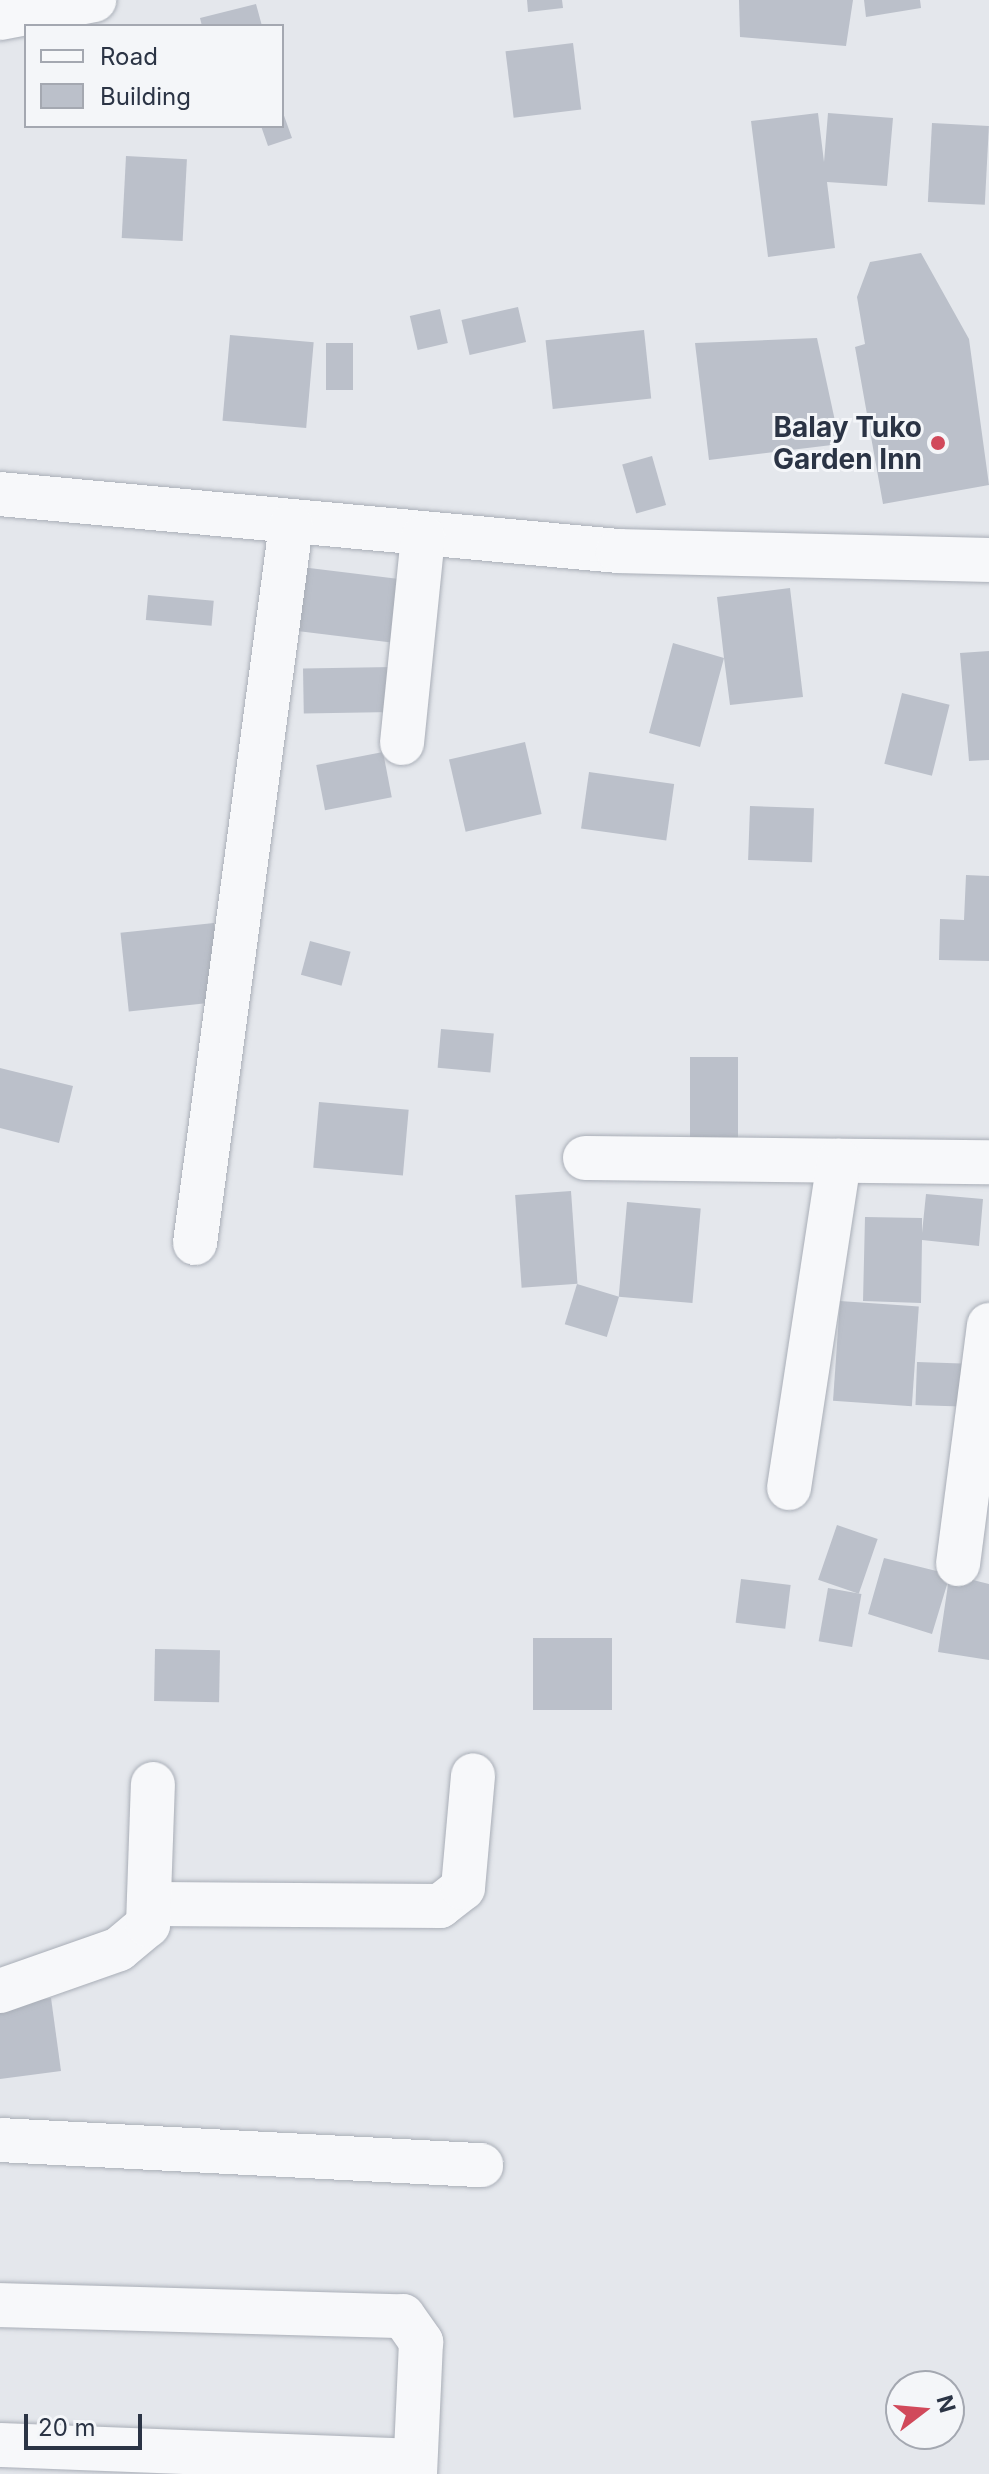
<!DOCTYPE html>
<html>
<head>
<meta charset="utf-8">
<style>
  body { margin:0 }
  #map { position:relative; width:989px; height:2474px; overflow:hidden; background:#e4e7ec; font-family:Inter,sans-serif }
  div>[style] { position:absolute }
  .building>* { inset:0; background:#bbc0ca; transform-origin:0 0 }
  .roads { filter:drop-shadow(0 0 2px #a9aeb7) drop-shadow(0 0 2px #a9aeb7) }
  .minor>* { height:44px; margin:-22px; padding:0 22px; transform-origin:22px; border-radius:22px; background:#f7f8fa }
  .dots>* { width:22px; height:22px; translate:-50% -50%; box-sizing:border-box; border:4px solid #f4f6f9; border-radius:50% }
  span { translate:-50% -50%; white-space:nowrap; text-align:center; line-height:1.15; -webkit-text-stroke:6px #f4f6f9; paint-order:stroke }
  .poi-label { font-size:28px; color:#2b3445; font-weight:700 }
  .right { translate:-100% -50%; text-align:right }
  .legend { position:absolute; left:24px; top:24px; width:260px; height:104px; box-sizing:border-box; background:#f4f6f9; border:2px solid #a4a8b1; margin:0; padding:10px 14px; list-style:none; font-size:24px; color:#2b3445 }
  .legend li { display:flex; align-items:center; gap:16px; height:40px }
  .legend b { width:40px; border:2px solid #a4a8b1 }
  .north { position:absolute; left:885px; top:2370px; width:80px; height:80px; box-sizing:border-box; background:#f4f6f9; border:2px solid #a4a8b1; border-radius:50%; rotate:74deg; font-size:22px; font-weight:700; line-height:32px; text-align:center; color:#2b3445 }
  .north::after { content:''; display:block; margin:auto; width:28px; height:36px; background:#d1495b; clip-path:polygon(50% 0,100% 100%,50% 72%,0 100%) }
  .scale { position:absolute; left:24px; top:2414px; width:118px; height:36px; box-sizing:border-box; border:4px solid #2b3445; border-top:0; padding-left:10px; font-size:24px; line-height:28px; white-space:nowrap; color:#2b3445; -webkit-text-stroke:6px #f4f6f9; paint-order:stroke }
</style>
</head>
<body>
<div id="map">
  <div class="building">
    <div style="clip-path:polygon(527px 0,562px 0,563px 8px,528px 12px)"></div>
    <div style="clip-path:polygon(739px 0,853px 0,846px 46px,740px 37px)"></div>
    <div style="clip-path:polygon(864px 0,920px 0,921px 8px,866px 17px)"></div>
    <div style="clip-path:polygon(256px 4px,262px 26px,202px 26px,200px 18px)"></div>
    <div style="left:573px;top:43px;width:67px;height:68px;rotate:83deg"></div>
    <div style="clip-path:polygon(282px 110px,292px 138px,268px 146px,261px 126px,282px 126px)"></div>
    <div style="clip-path:polygon(818px 113px,824px 162px,828px 113px,893px 118px,887px 186px,827px 182px,835px 248px,768px 257px,751px 121px)"></div>
    <div style="left:932px;top:123px;width:57px;height:79px;rotate:3deg"></div>
    <div style="left:126px;top:156px;width:61px;height:82px;rotate:3deg"></div>
    <div style="clip-path:polygon(921px 253px,969px 339px,989px 485px,883px 504px,855px 347px,865px 344px,857px 297px,870px 262px)"></div>
    <div style="left:518px;top:307px;width:36px;height:58px;rotate:77deg"></div>
    <div style="left:440px;top:309px;width:35px;height:31px;rotate:77deg"></div>
    <div style="left:644px;top:330px;width:69px;height:99px;rotate:84deg"></div>
    <div style="left:230px;top:335px;width:84px;height:86px;rotate:5deg"></div>
    <div style="clip-path:polygon(817px 338px,840px 444px,709px 460px,695px 343px)"></div>
    <div style="left:326px;top:343px;width:27px;height:47px"></div>
    <div style="left:652px;top:456px;width:51px;height:31px;rotate:74deg"></div>
    <div style="left:301px;top:567px;width:105px;height:64px;rotate:7deg"></div>
    <div style="clip-path:polygon(790px 588px,803px 697px,730px 705px,724px 658px,700px 747px,649px 733px,673px 643px,724px 658px,717px 597px)"></div>
    <div style="left:148px;top:595px;width:66px;height:25px;rotate:5deg"></div>
    <div style="clip-path:polygon(989px 651px,989px 760px,969px 761px,960px 653px)"></div>
    <div style="left:392px;top:667px;width:45px;height:89px;rotate:89deg"></div>
    <div style="left:902px;top:693px;width:49px;height:73px;rotate:14deg"></div>
    <div style="left:525px;top:742px;width:74px;height:78px;rotate:77deg"></div>
    <div style="left:383px;top:752px;width:46px;height:68px;rotate:79deg"></div>
    <div style="left:589px;top:772px;width:86px;height:57px;rotate:8deg"></div>
    <div style="left:750px;top:806px;width:64px;height:54px;rotate:2deg"></div>
    <div style="clip-path:polygon(966px 875px,989px 876px,989px 961px,939px 960px,940px 919px,964px 920px)"></div>
    <div style="left:214px;top:923px;width:79px;height:94px;rotate:84deg"></div>
    <div style="left:310px;top:941px;width:42px;height:35px;rotate:15deg"></div>
    <div style="left:441px;top:1029px;width:53px;height:39px;rotate:5deg"></div>
    <div style="left:690px;top:1057px;width:48px;height:98px"></div>
    <div style="clip-path:polygon(0 1068px,73px 1086px,59px 1143px,0 1128px)"></div>
    <div style="left:319px;top:1102px;width:90px;height:66px;rotate:5deg"></div>
    <div style="left:571px;top:1191px;width:93px;height:56px;rotate:86deg"></div>
    <div style="clip-path:polygon(926px 1194px,983px 1199px,979px 1246px,922px 1240px,921px 1303px,863px 1301px,865px 1217px,922px 1218px,922px 1233px)"></div>
    <div style="left:627px;top:1202px;width:74px;height:95px;rotate:5deg"></div>
    <div style="left:577px;top:1284px;width:44px;height:42px;rotate:17deg"></div>
    <div style="left:840px;top:1301px;width:79px;height:100px;rotate:4deg"></div>
    <div style="left:917px;top:1362px;width:52px;height:43px;rotate:2deg"></div>
    <div style="left:837px;top:1525px;width:43px;height:58px;rotate:19deg"></div>
    <div style="clip-path:polygon(884px 1558px,989px 1584px,989px 1660px,938px 1652px,949px 1578px,932px 1634px,868px 1614px)"></div>
    <div style="left:741px;top:1579px;width:50px;height:44px;rotate:7deg"></div>
    <div style="left:828px;top:1588px;width:34px;height:54px;rotate:10deg"></div>
    <div style="left:533px;top:1638px;width:79px;height:72px"></div>
    <div style="left:155px;top:1649px;width:65px;height:52px;rotate:1deg"></div>
    <div style="clip-path:polygon(51px 1998px,61px 2071px,0 2079px,0 2005px)"></div>
  </div>
  <div class="roads">
    <div class="minor">
      <div style="left:0;top:18px;width:96px;rotate:-10.8deg"></div>
      <div style="left:0;top:494px;width:621px;rotate:5.27deg"></div>
      <div style="left:618px;top:551px;width:371px;rotate:1.4deg"></div>
      <div style="left:402px;top:743px;width:207px;rotate:-84.2deg"></div>
      <div style="left:585px;top:1158px;width:404px;rotate:0.6deg"></div>
      <div style="left:195px;top:1243px;width:724px;rotate:-82.38deg"></div>
      <div style="left:789px;top:1488px;width:331px;rotate:-81.3deg"></div>
      <div style="left:958px;top:1564px;width:241px;rotate:-82.6deg"></div>
      <div style="left:153px;top:1904px;width:287px;rotate:0.4deg"></div>
      <div style="left:440px;top:1906px;width:29px;rotate:-38deg"></div>
      <div style="left:463px;top:1888px;width:113px;rotate:-84.9deg"></div>
      <div style="left:0;top:1991px;width:126px;rotate:-19.4deg"></div>
      <div style="left:119px;top:1949px;width:38px;rotate:-40deg"></div>
      <div style="left:148px;top:1925px;width:141px;rotate:-88deg"></div>
      <div style="left:0;top:2140px;width:482px;rotate:3deg"></div>
      <div style="left:0;top:2305px;width:403px;rotate:1.6deg"></div>
      <div style="left:403px;top:2316px;width:32px;rotate:55deg"></div>
      <div style="left:421px;top:2342px;width:132px;rotate:92.6deg"></div>
      <div style="left:0;top:2445px;width:415px;rotate:2.2deg"></div>
    </div>
  </div>
  <div class="dots">
    <div style="left:938px;top:443px;background:#d1495b"></div>
  </div>
  <div class="poi-label">
    <span class="right" style="left:922px;top:443px">Balay Tuko<br>Garden Inn</span>
  </div>
  <ul class="legend">
  <li><b style="height:10px;background:#f7f8fa"></b>Road</li>
  <li><b style="height:22px;background:#bbc0ca"></b>Building</li>
  </ul>
  <div class="north">N</div>
  <div class="scale">20 m</div>
</div>
</body>
</html>
